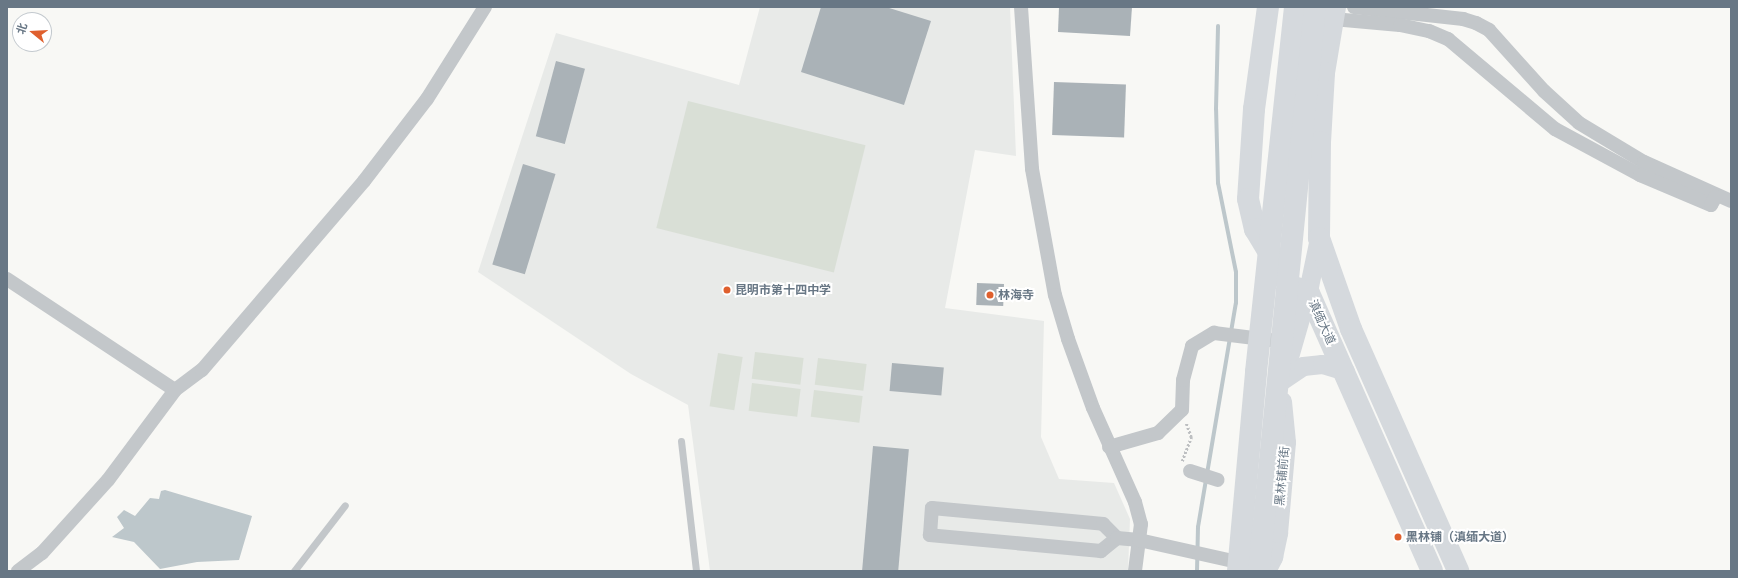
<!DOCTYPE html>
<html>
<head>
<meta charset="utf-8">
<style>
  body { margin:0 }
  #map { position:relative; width:1738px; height:578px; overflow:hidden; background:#f8f8f5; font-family:Barlow,"Noto Sans SC",sans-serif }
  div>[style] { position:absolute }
  .built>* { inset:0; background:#e8eae8 }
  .green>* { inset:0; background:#d9dfd6; transform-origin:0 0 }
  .water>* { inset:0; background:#bdc7cb }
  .stream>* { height:4px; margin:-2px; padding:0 2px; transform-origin:2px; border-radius:2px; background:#bdc7cb }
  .building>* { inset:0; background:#aab2b7; transform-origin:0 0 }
  .path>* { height:2.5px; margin-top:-1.25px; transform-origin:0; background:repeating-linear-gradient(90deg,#bdbfc1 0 2px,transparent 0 4px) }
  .lane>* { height:7px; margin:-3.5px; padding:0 3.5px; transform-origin:3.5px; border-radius:3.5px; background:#c3c7ca }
  .street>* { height:14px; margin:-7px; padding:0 7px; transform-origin:7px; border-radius:7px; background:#c3c7ca }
  .secondary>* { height:19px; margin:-9.5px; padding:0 9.5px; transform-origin:9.5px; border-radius:9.5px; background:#d5d9dd }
  .primary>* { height:22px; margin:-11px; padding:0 11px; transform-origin:11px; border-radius:11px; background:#d5d9dd }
  .highway>* { height:22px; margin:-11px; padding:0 11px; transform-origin:11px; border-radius:11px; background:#d5d9dd }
  .dots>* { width:11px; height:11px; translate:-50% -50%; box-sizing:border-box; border:2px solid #fff; border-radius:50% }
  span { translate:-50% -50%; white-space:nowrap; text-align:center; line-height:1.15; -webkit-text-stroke:4px #fff; paint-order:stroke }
  .poi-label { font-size:12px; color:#687785; font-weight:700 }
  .left { translate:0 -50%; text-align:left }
  .street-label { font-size:12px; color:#687785 }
  .frame { position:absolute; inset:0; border:8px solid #687785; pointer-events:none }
  .north { position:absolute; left:12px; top:12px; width:40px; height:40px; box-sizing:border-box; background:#fff; border:1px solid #c3c9ce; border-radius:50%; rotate:288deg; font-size:11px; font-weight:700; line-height:16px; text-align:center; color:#687785 }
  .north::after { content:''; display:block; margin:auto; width:14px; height:18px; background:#df602e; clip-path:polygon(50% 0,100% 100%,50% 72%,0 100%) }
</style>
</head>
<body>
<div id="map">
  <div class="built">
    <div style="clip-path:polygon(760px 7px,1010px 7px,1016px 156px,975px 150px,945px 308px,1044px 321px,1041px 437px,1059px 479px,1114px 483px,1130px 519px,1128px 571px,710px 571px,688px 405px,631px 374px,478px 272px,556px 33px,739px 85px)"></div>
  </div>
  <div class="green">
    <div style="left:688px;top:101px;width:183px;height:131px;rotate:14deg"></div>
    <div style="left:755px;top:352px;width:49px;height:27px;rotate:7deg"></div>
    <div style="left:718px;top:353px;width:25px;height:54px;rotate:9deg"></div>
    <div style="left:818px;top:358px;width:49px;height:27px;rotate:7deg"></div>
    <div style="left:752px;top:383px;width:49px;height:28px;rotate:7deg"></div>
    <div style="left:814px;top:390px;width:49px;height:27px;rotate:7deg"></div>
  </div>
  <div class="water">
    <div style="clip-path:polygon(165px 490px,252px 516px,239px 560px,197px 562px,160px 569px,134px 542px,112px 537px,124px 528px,117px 517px,124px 510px,135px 516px,150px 498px,159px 499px,161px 491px)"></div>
  </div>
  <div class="stream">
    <div style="left:1197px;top:571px;width:44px;rotate:-88.7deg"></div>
    <div style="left:1198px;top:527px;width:227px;rotate:-80.4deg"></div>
    <div style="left:1236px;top:303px;width:31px;rotate:-90deg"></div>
    <div style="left:1236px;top:272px;width:91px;rotate:-101.4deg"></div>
    <div style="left:1218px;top:183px;width:74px;rotate:-91.5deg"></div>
    <div style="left:1216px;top:109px;width:83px;rotate:-88.6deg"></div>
  </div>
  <div class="building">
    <div style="clip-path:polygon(821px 7px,886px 7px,931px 21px,904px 105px,801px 72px)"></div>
    <div style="clip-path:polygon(1059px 7px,1132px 7px,1130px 36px,1058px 32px)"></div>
    <div style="left:556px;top:61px;width:30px;height:78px;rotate:15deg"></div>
    <div style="left:1054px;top:82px;width:72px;height:53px;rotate:2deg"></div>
    <div style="left:523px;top:164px;width:34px;height:105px;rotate:17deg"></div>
    <div style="left:977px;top:283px;width:27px;height:22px;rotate:2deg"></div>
    <div style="left:892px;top:363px;width:52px;height:28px;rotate:5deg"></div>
    <div style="left:873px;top:446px;width:36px;height:126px;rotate:5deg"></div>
  </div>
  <div class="path">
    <div style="left:1182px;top:461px;width:26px;rotate:-69deg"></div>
    <div style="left:1191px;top:437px;width:15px;rotate:-110deg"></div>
  </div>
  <div class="lane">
    <div style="left:681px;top:441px;width:131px;rotate:83.4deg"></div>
    <div style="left:294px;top:571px;width:83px;rotate:-52.3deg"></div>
  </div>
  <div class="street">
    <div style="left:1021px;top:7px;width:162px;rotate:86.1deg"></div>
    <div style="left:1032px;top:169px;width:128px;rotate:79.7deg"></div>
    <div style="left:1055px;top:295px;width:46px;rotate:73.5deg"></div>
    <div style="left:1068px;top:339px;width:73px;rotate:70.1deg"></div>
    <div style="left:1093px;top:408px;width:103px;rotate:65.9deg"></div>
    <div style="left:1135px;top:502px;width:23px;rotate:75deg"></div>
    <div style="left:1141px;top:524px;width:47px;rotate:97.3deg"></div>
    <div style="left:1354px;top:7px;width:110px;rotate:6.3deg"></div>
    <div style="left:1463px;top:19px;width:14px;rotate:17deg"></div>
    <div style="left:1476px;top:23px;width:15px;rotate:28deg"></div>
    <div style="left:1489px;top:30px;width:82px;rotate:48deg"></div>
    <div style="left:1544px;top:91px;width:47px;rotate:42.4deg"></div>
    <div style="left:1579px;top:123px;width:76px;rotate:31deg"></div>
    <div style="left:1644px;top:162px;width:95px;rotate:24.1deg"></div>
    <div style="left:1333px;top:19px;width:67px;rotate:5.1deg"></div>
    <div style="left:1400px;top:25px;width:30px;rotate:12deg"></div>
    <div style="left:1429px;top:31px;width:21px;rotate:23deg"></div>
    <div style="left:1448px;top:39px;width:140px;rotate:40.1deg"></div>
    <div style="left:1555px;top:129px;width:97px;rotate:28.4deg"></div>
    <div style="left:1640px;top:175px;width:77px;rotate:22.9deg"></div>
    <div style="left:1711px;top:205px;width:10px;rotate:-61deg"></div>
    <div style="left:7px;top:279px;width:201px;rotate:33.5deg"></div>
    <div style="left:1109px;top:447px;width:51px;rotate:-15.9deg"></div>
    <div style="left:1158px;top:433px;width:33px;rotate:-44deg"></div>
    <div style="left:1182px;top:410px;width:30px;rotate:-88deg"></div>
    <div style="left:1183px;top:380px;width:35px;rotate:-75deg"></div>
    <div style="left:1192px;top:346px;width:26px;rotate:-31deg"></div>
    <div style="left:1214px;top:333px;width:73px;rotate:7.1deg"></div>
    <div style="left:1190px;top:471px;width:29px;rotate:18deg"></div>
    <div style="left:932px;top:508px;width:172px;rotate:5.3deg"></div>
    <div style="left:1103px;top:524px;width:20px;rotate:45deg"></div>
    <div style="left:1117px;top:538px;width:21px;rotate:141deg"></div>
    <div style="left:1101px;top:551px;width:172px;rotate:-174.7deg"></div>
    <div style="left:930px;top:535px;width:27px;rotate:-86deg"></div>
    <div style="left:1117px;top:538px;width:22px;rotate:5deg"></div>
    <div style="left:1139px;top:540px;width:110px;rotate:12.6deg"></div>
    <div style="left:18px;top:571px;width:30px;rotate:-37deg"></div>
    <div style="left:42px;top:553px;width:98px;rotate:-47.9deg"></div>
    <div style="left:108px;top:480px;width:112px;rotate:-53.3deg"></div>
    <div style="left:175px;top:390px;width:34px;rotate:-37deg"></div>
    <div style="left:202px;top:370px;width:249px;rotate:-49.4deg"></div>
    <div style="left:364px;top:181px;width:103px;rotate:-52.5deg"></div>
    <div style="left:427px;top:99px;width:109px;rotate:-57.8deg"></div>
  </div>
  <div class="secondary">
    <div style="left:1286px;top:367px;width:79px;rotate:-73.9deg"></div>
    <div style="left:1308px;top:291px;width:54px;rotate:-78.3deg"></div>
    <div style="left:1282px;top:380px;width:25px;rotate:-34deg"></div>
    <div style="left:1303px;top:366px;width:19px;rotate:-6deg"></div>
    <div style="left:1322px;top:364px;width:24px;rotate:17deg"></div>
    <div style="left:1266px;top:571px;width:16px;rotate:-63deg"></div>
    <div style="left:1273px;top:557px;width:25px;rotate:-78deg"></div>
    <div style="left:1278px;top:533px;width:91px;rotate:-85deg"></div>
    <div style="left:1286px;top:442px;width:41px;rotate:-95.6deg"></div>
  </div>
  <div class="primary">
    <div style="left:1268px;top:7px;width:103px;rotate:97.8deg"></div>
    <div style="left:1254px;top:109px;width:90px;rotate:93.8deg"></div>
    <div style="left:1248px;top:199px;width:31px;rotate:77deg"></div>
    <div style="left:1255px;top:229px;width:66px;rotate:59.2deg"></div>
    <div style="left:1289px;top:286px;width:20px;rotate:15deg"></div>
    <div style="left:1308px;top:291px;width:306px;rotate:66.1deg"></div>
    <div style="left:1335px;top:7px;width:67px;rotate:99.5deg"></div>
    <div style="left:1324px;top:73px;width:69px;rotate:93.3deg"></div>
    <div style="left:1320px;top:142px;width:96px;rotate:90.6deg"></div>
    <div style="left:1319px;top:238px;width:96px;rotate:70.6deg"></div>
    <div style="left:1351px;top:329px;width:265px;rotate:66.1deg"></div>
  </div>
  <div class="highway">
    <div style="left:1238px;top:571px;width:200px;rotate:-84.8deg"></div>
    <div style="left:1256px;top:372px;width:367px;rotate:-83.9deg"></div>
    <div style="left:1259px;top:571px;width:567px;rotate:-84.33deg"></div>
  </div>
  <div class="dots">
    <div style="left:727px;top:290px;background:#df602e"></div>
    <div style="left:990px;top:295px;background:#df602e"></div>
    <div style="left:1398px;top:537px;background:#df602e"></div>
  </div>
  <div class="poi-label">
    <span class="left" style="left:735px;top:290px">昆明市第十四中学</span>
    <span class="left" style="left:998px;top:295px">林海寺</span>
    <span class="left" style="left:1406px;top:537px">黑林铺（滇缅大道）</span>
  </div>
  <div class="street-label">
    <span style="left:1322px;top:322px;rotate:66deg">滇缅大道</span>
    <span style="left:1282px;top:476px;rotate:-85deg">黑林铺前街</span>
  </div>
  <div class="frame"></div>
  <div class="north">北</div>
</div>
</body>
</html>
